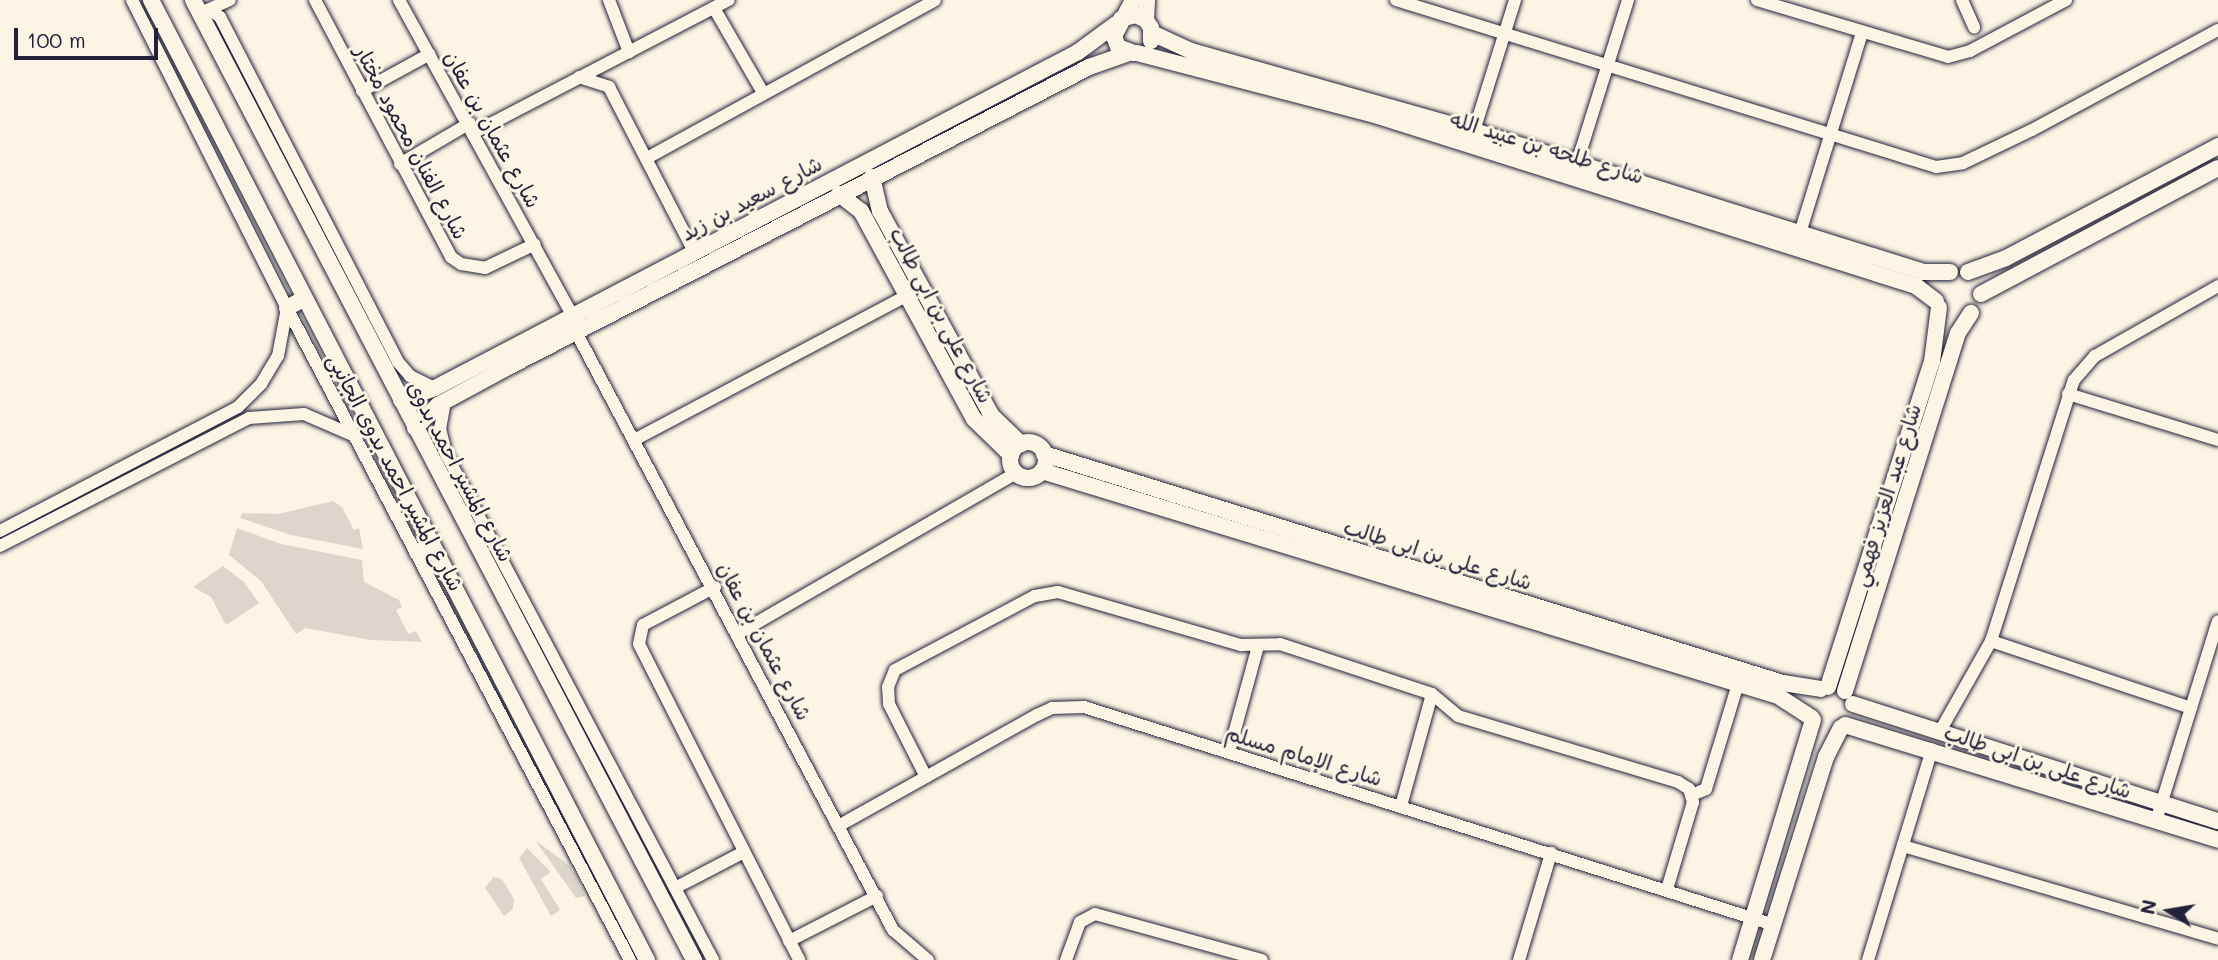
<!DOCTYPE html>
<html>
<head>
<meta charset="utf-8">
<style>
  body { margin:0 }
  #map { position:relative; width:2218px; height:960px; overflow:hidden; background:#fcf5e5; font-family:Mali,"Playpen Sans Arabic",sans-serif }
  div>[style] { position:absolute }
  .green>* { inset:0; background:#dcd6cc }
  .roads { filter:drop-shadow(0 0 2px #22223b) drop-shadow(0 0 2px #22223b) }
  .street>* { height:12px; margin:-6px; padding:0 6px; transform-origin:6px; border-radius:6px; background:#fcf5e5 }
  .secondary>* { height:16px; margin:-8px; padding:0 8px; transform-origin:8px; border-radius:8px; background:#fcf5e5 }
  .secondary>.ring { margin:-8px; padding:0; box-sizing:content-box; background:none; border:16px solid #fcf5e5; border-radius:50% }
  span { translate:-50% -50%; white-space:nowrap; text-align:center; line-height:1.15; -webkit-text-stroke:6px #fcf5e5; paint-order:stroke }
  .street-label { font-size:21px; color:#22223b }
  .north { position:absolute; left:2134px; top:876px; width:70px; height:70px; -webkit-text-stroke:5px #fcf5e5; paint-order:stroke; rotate:281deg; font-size:19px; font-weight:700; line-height:28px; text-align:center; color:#22223b }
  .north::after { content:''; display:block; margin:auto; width:24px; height:32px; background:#22223b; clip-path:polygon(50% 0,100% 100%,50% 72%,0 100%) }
  .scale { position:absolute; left:14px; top:28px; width:144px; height:32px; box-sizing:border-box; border:4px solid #22223b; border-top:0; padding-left:9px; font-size:21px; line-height:24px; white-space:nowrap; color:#22223b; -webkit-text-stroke:5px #fcf5e5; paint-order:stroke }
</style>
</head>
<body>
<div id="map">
  <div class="green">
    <div style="clip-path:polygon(333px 501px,342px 507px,354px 530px,359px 528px,363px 549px,291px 535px,240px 518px,242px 513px,278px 514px)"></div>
    <div style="clip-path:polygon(237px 528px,281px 544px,362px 560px,364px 582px,399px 600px,402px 607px,396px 610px,408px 634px,416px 631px,422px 642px,371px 640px,305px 628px,296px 634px,261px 581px,229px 555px)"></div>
    <div style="clip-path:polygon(223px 566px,244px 582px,259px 603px,226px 625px,211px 597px,193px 587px)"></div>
    <div style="clip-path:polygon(535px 840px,570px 866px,585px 896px,576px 898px)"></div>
    <div style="clip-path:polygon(527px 848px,551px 872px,541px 879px,560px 910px,551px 916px,519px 858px)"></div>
    <div style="clip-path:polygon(493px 877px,502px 879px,514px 899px,513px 909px,504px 916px,485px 888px)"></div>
  </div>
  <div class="roads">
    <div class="street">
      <div style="left:132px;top:0;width:345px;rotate:63.3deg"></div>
      <div style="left:287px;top:308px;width:737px;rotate:62.25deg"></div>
      <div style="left:315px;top:0;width:291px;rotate:62.1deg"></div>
      <div style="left:451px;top:257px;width:12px;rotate:35deg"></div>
      <div style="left:461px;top:264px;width:24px;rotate:9deg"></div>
      <div style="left:485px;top:268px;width:55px;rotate:-25.6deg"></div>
      <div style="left:399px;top:0;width:359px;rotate:61.2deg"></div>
      <div style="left:609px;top:0;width:56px;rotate:69deg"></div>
      <div style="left:1396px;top:0;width:565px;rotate:17.18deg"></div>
      <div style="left:1936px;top:167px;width:27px;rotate:-8deg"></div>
      <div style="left:1963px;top:163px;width:76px;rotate:-25.6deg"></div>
      <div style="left:2032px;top:130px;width:211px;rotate:-28.3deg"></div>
      <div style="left:1757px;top:0;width:199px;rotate:16.6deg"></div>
      <div style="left:1948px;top:57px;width:23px;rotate:-15deg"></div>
      <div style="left:1970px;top:51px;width:109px;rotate:-28deg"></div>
      <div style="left:1962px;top:0;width:30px;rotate:66deg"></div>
      <div style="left:714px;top:8px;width:98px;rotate:60deg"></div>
      <div style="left:205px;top:11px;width:27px;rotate:-24deg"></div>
      <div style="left:201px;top:14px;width:11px;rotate:-15deg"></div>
      <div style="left:212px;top:11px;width:10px;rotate:37deg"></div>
      <div style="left:220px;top:17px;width:388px;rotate:62.7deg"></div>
      <div style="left:398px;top:362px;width:18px;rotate:49deg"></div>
      <div style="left:410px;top:376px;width:28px;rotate:26deg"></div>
      <div style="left:579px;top:77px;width:32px;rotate:18deg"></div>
      <div style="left:609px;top:87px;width:186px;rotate:62.7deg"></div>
      <div style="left:362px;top:91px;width:77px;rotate:-28.6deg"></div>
      <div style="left:1474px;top:131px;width:137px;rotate:-72.6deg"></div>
      <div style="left:475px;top:132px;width:286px;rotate:-27.5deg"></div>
      <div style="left:647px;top:158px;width:328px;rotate:-28.7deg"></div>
      <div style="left:1577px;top:163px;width:171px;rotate:-72.6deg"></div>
      <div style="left:400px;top:164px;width:81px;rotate:-30.4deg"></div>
      <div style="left:1800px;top:233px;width:209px;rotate:-72.8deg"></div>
      <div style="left:576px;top:332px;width:677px;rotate:62.07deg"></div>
      <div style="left:893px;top:930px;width:46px;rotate:40.6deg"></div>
      <div style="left:2068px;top:394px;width:157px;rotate:17deg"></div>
      <div style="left:445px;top:401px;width:27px;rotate:100deg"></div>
      <div style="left:440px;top:428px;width:27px;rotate:77deg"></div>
      <div style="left:446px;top:454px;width:572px;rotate:62.18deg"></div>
      <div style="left:636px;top:439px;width:306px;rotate:-27.9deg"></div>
      <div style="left:0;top:531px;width:268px;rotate:-27.5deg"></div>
      <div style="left:238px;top:407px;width:33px;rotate:-45deg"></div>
      <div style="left:261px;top:384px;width:33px;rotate:-59deg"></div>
      <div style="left:278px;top:356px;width:49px;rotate:-79.4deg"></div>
      <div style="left:0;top:546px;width:280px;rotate:-27.2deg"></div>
      <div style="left:249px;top:418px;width:55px;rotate:-4.2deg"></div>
      <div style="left:304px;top:414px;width:56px;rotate:23.3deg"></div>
      <div style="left:715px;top:587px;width:81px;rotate:152.2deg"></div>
      <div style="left:643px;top:625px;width:19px;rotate:102deg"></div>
      <div style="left:639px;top:644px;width:354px;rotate:63.1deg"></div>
      <div style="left:739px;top:633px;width:320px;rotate:-30deg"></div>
      <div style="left:1991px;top:641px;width:211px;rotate:18.5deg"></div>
      <div style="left:1939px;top:733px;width:106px;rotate:-60.5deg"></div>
      <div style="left:1991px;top:641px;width:274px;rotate:-72.4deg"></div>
      <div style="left:2074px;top:380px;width:32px;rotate:-49deg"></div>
      <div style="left:2095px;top:356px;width:142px;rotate:-29.6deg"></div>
      <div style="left:1229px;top:752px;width:110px;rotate:-74.7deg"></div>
      <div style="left:926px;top:777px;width:82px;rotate:-116.9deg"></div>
      <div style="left:889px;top:704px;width:17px;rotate:-93deg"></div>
      <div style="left:888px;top:687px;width:18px;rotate:-68deg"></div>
      <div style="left:895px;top:670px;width:158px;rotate:-27.9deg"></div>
      <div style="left:1035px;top:596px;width:23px;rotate:-10deg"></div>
      <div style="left:1058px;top:592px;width:191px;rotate:16.2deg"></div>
      <div style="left:1241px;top:645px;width:39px;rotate:-1deg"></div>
      <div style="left:1280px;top:644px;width:160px;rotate:18.2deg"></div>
      <div style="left:1432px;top:694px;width:34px;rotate:40deg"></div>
      <div style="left:1458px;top:716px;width:230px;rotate:16.7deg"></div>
      <div style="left:1678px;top:782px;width:13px;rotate:32deg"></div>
      <div style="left:1689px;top:789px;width:14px;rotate:73deg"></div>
      <div style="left:1693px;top:802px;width:91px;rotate:106.6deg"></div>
      <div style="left:1692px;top:795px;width:15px;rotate:-23deg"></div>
      <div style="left:1706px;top:789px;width:110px;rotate:-73.1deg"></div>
      <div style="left:1401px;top:806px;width:116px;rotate:-74.5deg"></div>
      <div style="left:2156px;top:821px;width:209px;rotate:-72.8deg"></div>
      <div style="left:840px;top:825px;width:226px;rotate:-29.2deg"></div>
      <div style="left:1037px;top:715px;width:17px;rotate:-25deg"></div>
      <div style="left:1052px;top:708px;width:32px;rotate:-2deg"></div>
      <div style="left:1084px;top:707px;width:724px;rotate:17.53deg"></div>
      <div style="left:1903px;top:846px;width:328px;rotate:16.4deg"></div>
      <div style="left:675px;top:888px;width:78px;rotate:-27.6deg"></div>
      <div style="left:789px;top:941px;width:99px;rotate:-27.1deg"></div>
      <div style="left:1066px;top:960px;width:40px;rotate:-69.8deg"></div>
      <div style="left:1080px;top:922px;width:17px;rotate:-28deg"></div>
      <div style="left:1095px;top:914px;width:173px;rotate:15.4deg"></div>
      <div style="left:1519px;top:960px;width:112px;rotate:-73.3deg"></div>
      <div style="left:1868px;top:960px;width:220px;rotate:-73.1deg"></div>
    </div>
    <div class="secondary">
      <div style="left:151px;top:0;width:1081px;rotate:62.68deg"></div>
      <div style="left:193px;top:0;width:1083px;rotate:62.44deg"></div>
      <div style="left:1133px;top:0;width:41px;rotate:117.8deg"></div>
      <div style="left:1114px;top:36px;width:12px;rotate:70deg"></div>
      <div style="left:1118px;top:47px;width:17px;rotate:21deg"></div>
      <div style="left:1121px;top:19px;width:16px;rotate:-15deg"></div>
      <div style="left:1136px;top:15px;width:11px;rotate:27deg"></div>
      <div style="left:1146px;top:20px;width:9px;rotate:58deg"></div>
      <div style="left:1151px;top:28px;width:13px;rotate:90deg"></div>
      <div style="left:1146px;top:20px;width:20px;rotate:-87deg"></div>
      <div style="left:1152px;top:33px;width:43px;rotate:24.8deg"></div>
      <div style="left:1191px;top:51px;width:294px;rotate:15.8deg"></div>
      <div style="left:1474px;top:131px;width:471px;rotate:17.4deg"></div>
      <div style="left:1923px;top:272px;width:27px"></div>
      <div style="left:1137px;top:53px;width:243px;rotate:14.6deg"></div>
      <div style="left:1372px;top:114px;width:571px;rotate:17.55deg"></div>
      <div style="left:1916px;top:286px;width:25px;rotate:37deg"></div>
      <div style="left:872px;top:177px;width:35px;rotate:77deg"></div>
      <div style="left:880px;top:211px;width:232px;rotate:61.4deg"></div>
      <div style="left:991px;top:415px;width:42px;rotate:44deg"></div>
      <div style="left:839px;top:194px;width:28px;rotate:38deg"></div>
      <div style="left:861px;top:211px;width:237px;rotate:61.5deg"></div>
      <div style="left:974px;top:419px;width:52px;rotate:44.2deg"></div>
      <div style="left:1968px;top:272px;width:40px;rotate:-20.2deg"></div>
      <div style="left:2006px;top:258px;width:240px;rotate:-27.8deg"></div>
      <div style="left:1981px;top:294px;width:268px;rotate:-28deg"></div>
      <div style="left:287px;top:308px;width:18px;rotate:-29deg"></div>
      <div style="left:401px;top:400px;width:36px;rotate:-19deg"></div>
      <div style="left:435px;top:388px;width:725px;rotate:-27.59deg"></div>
      <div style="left:1078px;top:52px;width:47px;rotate:-36.4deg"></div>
      <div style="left:415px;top:428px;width:33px;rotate:-45deg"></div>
      <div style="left:438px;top:405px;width:84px;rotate:-28.4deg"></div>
      <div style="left:512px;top:365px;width:649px;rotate:-27.31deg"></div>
      <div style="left:1089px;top:67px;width:42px;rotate:-19.3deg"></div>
      <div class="ring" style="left:1010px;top:442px;width:20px;height:20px"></div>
      <div style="left:1044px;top:454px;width:774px;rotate:17.22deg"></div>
      <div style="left:1783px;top:683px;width:38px;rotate:9deg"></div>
      <div style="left:1042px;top:471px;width:770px;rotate:17deg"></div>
      <div style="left:1778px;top:696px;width:40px;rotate:32.9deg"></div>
      <div style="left:417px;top:552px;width:17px;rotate:-25deg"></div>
      <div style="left:1828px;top:687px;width:341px;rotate:-72.3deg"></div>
      <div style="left:1932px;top:362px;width:55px;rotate:-82.7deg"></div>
      <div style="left:1845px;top:691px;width:375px;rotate:-72.5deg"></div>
      <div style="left:1958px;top:333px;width:24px;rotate:-57deg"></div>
      <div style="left:1853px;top:704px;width:383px;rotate:17.8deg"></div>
      <div style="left:1845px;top:725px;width:390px;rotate:17.1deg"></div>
      <div style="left:1740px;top:960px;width:251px;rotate:-73.1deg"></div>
      <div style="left:1762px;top:960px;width:213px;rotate:-72.5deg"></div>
      <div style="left:1826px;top:757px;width:33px;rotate:-63deg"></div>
    </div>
  </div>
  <div class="street-label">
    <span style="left:493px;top:129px;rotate:61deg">شارع عثمان بن عفان</span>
    <span style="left:412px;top:142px;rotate:62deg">شارع الفنان محمود مختار</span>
    <span style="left:1547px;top:147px;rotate:17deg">شارع طلحه بن عبيد الله</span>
    <span style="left:751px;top:198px;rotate:-28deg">شارع سعيد بن زيد</span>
    <span style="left:942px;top:315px;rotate:62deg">شارع على بن ابى طالب</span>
    <span style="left:461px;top:471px;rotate:62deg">شارع المشير احمد بدوى</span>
    <span style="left:396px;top:472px;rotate:62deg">شارع المشير احمد بدوى الجانبى</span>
    <span style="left:1886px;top:495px;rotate:-73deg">شارع عبد العزيز فهمي</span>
    <span style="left:1438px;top:554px;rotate:17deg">شارع على بن ابى طالب</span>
    <span style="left:765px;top:641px;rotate:62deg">شارع عثمان بن عفان</span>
    <span style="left:1304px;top:755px;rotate:17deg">شارع الإمام مسلم</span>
    <span style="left:2038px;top:761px;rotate:18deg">شارع على بن ابى طالب</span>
  </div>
  <div class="north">N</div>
  <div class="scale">100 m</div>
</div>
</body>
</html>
